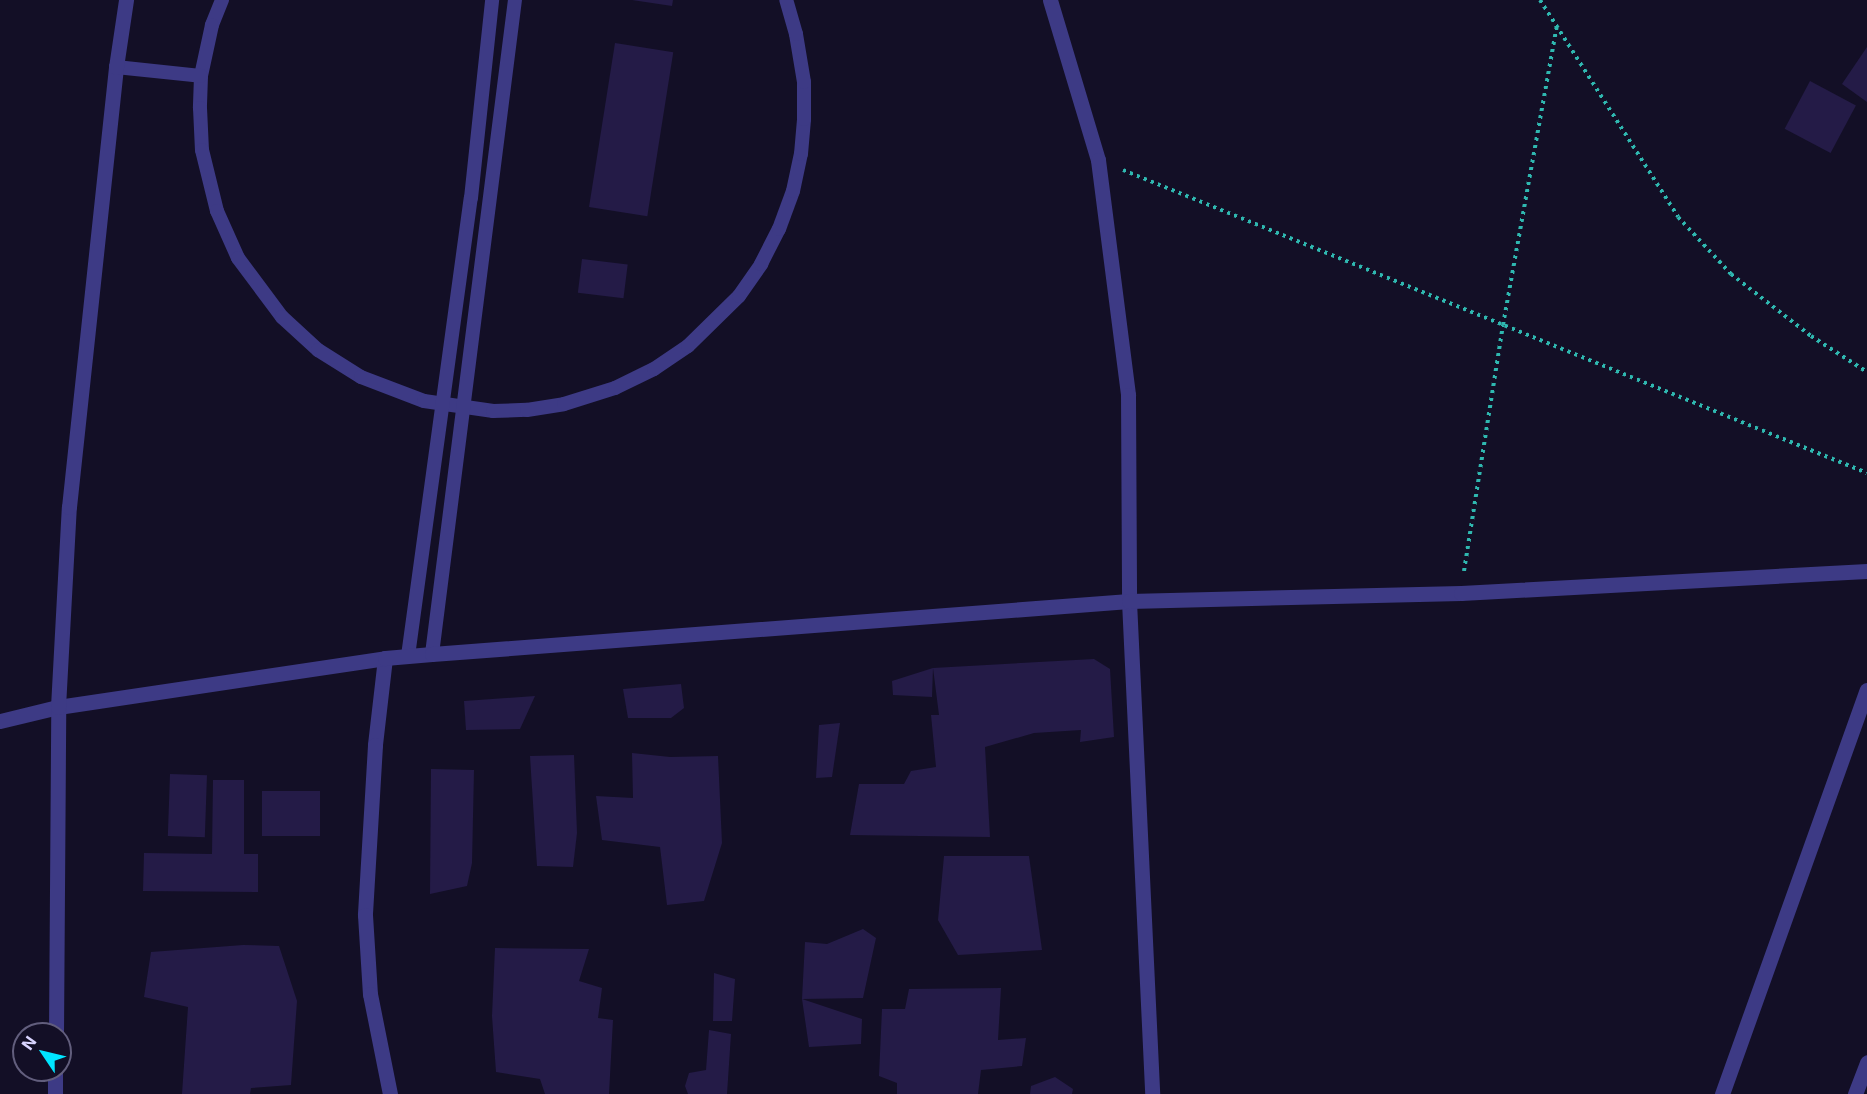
<!DOCTYPE html>
<html>
<head>
<meta charset="utf-8">
<style>
  body { margin:0 }
  #map { position:relative; width:1867px; height:1094px; overflow:hidden; background:#130f26; font-family:Inter,sans-serif }
  div>[style] { position:absolute }
  .building>* { inset:0; background:#241b47; transform-origin:0 0 }
  .path>* { height:4px; margin-top:-2px; transform-origin:0; background:repeating-linear-gradient(90deg,#2fb8b0 0 3px,transparent 0 7.5px) }
  .service>* { height:14px; margin:-7px; padding:0 7px; transform-origin:7px; border-radius:7px; background:#3d3a85 }
  .minor>* { height:15px; margin:-7.5px; padding:0 7.5px; transform-origin:7.5px; border-radius:7.5px; background:#3d3a85 }
  span { translate:-50% -50%; white-space:nowrap; text-align:center; line-height:1.15; -webkit-text-stroke:6px #130f26; paint-order:stroke }
  .north { position:absolute; left:12px; top:1022px; width:60px; height:60px; box-sizing:border-box; background:#130f26; border:2px solid #625e7d; border-radius:50%; rotate:305deg; font-size:16px; font-weight:700; line-height:24px; text-align:center; color:#d9d4ff }
  .north::after { content:''; display:block; margin:auto; width:21px; height:27px; background:#00e5ff; clip-path:polygon(50% 0,100% 100%,50% 72%,0 100%) }
</style>
</head>
<body>
<div id="map">
  <div class="building">
    <div style="clip-path:polygon(632px 0,673px 0,672px 6px)"></div>
    <div style="left:615px;top:43px;width:59px;height:166px;rotate:9deg"></div>
    <div style="clip-path:polygon(1867px 47px,1867px 102px,1842px 84px)"></div>
    <div style="left:1810px;top:81px;width:52px;height:54px;rotate:28deg"></div>
    <div style="left:582px;top:259px;width:46px;height:34px;rotate:7deg"></div>
    <div style="clip-path:polygon(1094px 659px,1110px 669px,1114px 737px,1080px 742px,1081px 730px,1034px 733px,985px 747px,990px 837px,850px 835px,859px 784px,904px 784px,911px 771px,936px 767px,931px 715px,939px 715px,933px 668px,932px 697px,893px 695px,892px 681px,933px 668px)"></div>
    <div style="clip-path:polygon(681px 684px,684px 708px,671px 718px,628px 718px,623px 689px)"></div>
    <div style="clip-path:polygon(535px 696px,520px 729px,466px 730px,464px 701px)"></div>
    <div style="clip-path:polygon(840px 723px,832px 777px,816px 778px,819px 725px)"></div>
    <div style="clip-path:polygon(632px 753px,670px 757px,718px 756px,722px 843px,704px 901px,667px 905px,660px 847px,602px 840px,596px 796px,633px 798px)"></div>
    <div style="clip-path:polygon(574px 755px,577px 833px,573px 867px,537px 866px,530px 756px)"></div>
    <div style="clip-path:polygon(431px 769px,474px 770px,472px 863px,467px 886px,430px 894px)"></div>
    <div style="left:170px;top:774px;width:37px;height:62px;rotate:2deg"></div>
    <div style="clip-path:polygon(213px 780px,244px 780px,244px 854px,258px 854px,258px 892px,143px 891px,144px 853px,212px 854px)"></div>
    <div style="left:262px;top:791px;width:58px;height:45px"></div>
    <div style="clip-path:polygon(944px 856px,1029px 856px,1042px 950px,958px 955px,938px 920px)"></div>
    <div style="clip-path:polygon(863px 929px,876px 938px,863px 998px,802px 999px,862px 1019px,861px 1044px,809px 1047px,802px 999px,805px 942px,827px 944px)"></div>
    <div style="clip-path:polygon(243px 945px,279px 946px,297px 1001px,291px 1085px,251px 1088px,250px 1094px,182px 1094px,188px 1007px,144px 997px,151px 952px)"></div>
    <div style="clip-path:polygon(495px 948px,589px 949px,579px 981px,602px 988px,598px 1018px,613px 1020px,609px 1094px,545px 1094px,540px 1079px,496px 1072px,492px 1016px)"></div>
    <div style="clip-path:polygon(714px 973px,735px 979px,732px 1021px,713px 1021px)"></div>
    <div style="clip-path:polygon(1001px 988px,998px 1040px,1026px 1038px,1022px 1066px,981px 1070px,978px 1094px,897px 1094px,897px 1083px,879px 1076px,882px 1009px,905px 1009px,909px 989px)"></div>
    <div style="clip-path:polygon(709px 1030px,731px 1034px,727px 1094px,688px 1094px,685px 1086px,689px 1073px,706px 1070px)"></div>
    <div style="clip-path:polygon(1055px 1077px,1073px 1089px,1072px 1094px,1030px 1094px,1031px 1086px)"></div>
  </div>
  <div class="path">
    <div style="left:1540px;top:0;width:257px;rotate:57.5deg"></div>
    <div style="left:1678px;top:217px;width:78px;rotate:47.1deg"></div>
    <div style="left:1731px;top:274px;width:101px;rotate:37.8deg"></div>
    <div style="left:1811px;top:336px;width:67px;rotate:32.7deg"></div>
    <div style="left:1123px;top:170px;width:803px;rotate:22.16deg"></div>
    <div style="left:1464px;top:571px;width:249px;rotate:-81deg"></div>
    <div style="left:1503px;top:325px;width:306px;rotate:-79.8deg"></div>
  </div>
  <div class="service">
    <div style="left:222px;top:0;width:27px;rotate:112deg"></div>
    <div style="left:212px;top:25px;width:52px;rotate:102.2deg"></div>
    <div style="left:201px;top:76px;width:32px;rotate:92deg"></div>
    <div style="left:200px;top:108px;width:42px;rotate:87.3deg"></div>
    <div style="left:202px;top:150px;width:63px;rotate:76.2deg"></div>
    <div style="left:217px;top:211px;width:51px;rotate:65.9deg"></div>
    <div style="left:238px;top:258px;width:74px;rotate:53.3deg"></div>
    <div style="left:282px;top:317px;width:49px;rotate:42.5deg"></div>
    <div style="left:318px;top:350px;width:51px;rotate:32.1deg"></div>
    <div style="left:361px;top:377px;width:67px;rotate:20.9deg"></div>
    <div style="left:424px;top:401px;width:70px;rotate:8.2deg"></div>
    <div style="left:493px;top:411px;width:34px;rotate:-2deg"></div>
    <div style="left:527px;top:410px;width:37px;rotate:-9deg"></div>
    <div style="left:564px;top:404px;width:53px;rotate:-17.4deg"></div>
    <div style="left:615px;top:388px;width:43px;rotate:-26deg"></div>
    <div style="left:654px;top:369px;width:41px;rotate:-34.1deg"></div>
    <div style="left:688px;top:346px;width:71px;rotate:-44.4deg"></div>
    <div style="left:739px;top:296px;width:39px;rotate:-55deg"></div>
    <div style="left:761px;top:264px;width:39px;rotate:-63deg"></div>
    <div style="left:779px;top:229px;width:40px;rotate:-69.8deg"></div>
    <div style="left:793px;top:191px;width:38px;rotate:-78deg"></div>
    <div style="left:801px;top:154px;width:35px;rotate:-85deg"></div>
    <div style="left:804px;top:119px;width:37px;rotate:-90deg"></div>
    <div style="left:804px;top:82px;width:49px;rotate:-99.5deg"></div>
    <div style="left:796px;top:34px;width:35px;rotate:-106deg"></div>
    <div style="left:116px;top:67px;width:85px;rotate:6deg"></div>
    <div style="left:432px;top:654px;width:659px;rotate:-82.77deg"></div>
    <div style="left:408px;top:656px;width:462px;rotate:-82.2deg"></div>
    <div style="left:471px;top:198px;width:199px;rotate:-83.9deg"></div>
  </div>
  <div class="minor">
    <div style="left:1050px;top:0;width:167px;rotate:73.3deg"></div>
    <div style="left:1098px;top:160px;width:237px;rotate:82.7deg"></div>
    <div style="left:1128px;top:395px;width:206px;rotate:89.7deg"></div>
    <div style="left:1129px;top:601px;width:494px;rotate:87.3deg"></div>
    <div style="left:385px;top:658px;width:88px;rotate:96.6deg"></div>
    <div style="left:375px;top:745px;width:170px;rotate:93.4deg"></div>
    <div style="left:365px;top:915px;width:79px;rotate:86.4deg"></div>
    <div style="left:370px;top:994px;width:102px;rotate:78.7deg"></div>
    <div style="left:0;top:721px;width:60px;rotate:-13.6deg"></div>
    <div style="left:58px;top:707px;width:331px;rotate:-8.5deg"></div>
    <div style="left:385px;top:658px;width:47px;rotate:-4.9deg"></div>
    <div style="left:432px;top:654px;width:699px;rotate:-4.35deg"></div>
    <div style="left:1129px;top:601px;width:332px;rotate:-1.4deg"></div>
    <div style="left:1461px;top:593px;width:407px;rotate:-3.1deg"></div>
    <div style="left:56px;top:1034px;width:327px;rotate:-89.6deg"></div>
    <div style="left:58px;top:707px;width:200px;rotate:-86.9deg"></div>
    <div style="left:69px;top:507px;width:443px;rotate:-83.9deg"></div>
    <div style="left:116px;top:67px;width:68px;rotate:-81.5deg"></div>
    <div style="left:55px;top:1094px;width:24px;rotate:-90deg"></div>
    <div style="left:1722px;top:1094px;width:429px;rotate:-70.3deg"></div>
    <div style="left:1855px;top:1094px;width:34px;rotate:-69deg"></div>
  </div>
  <div class="north">N</div>
</div>
</body>
</html>
